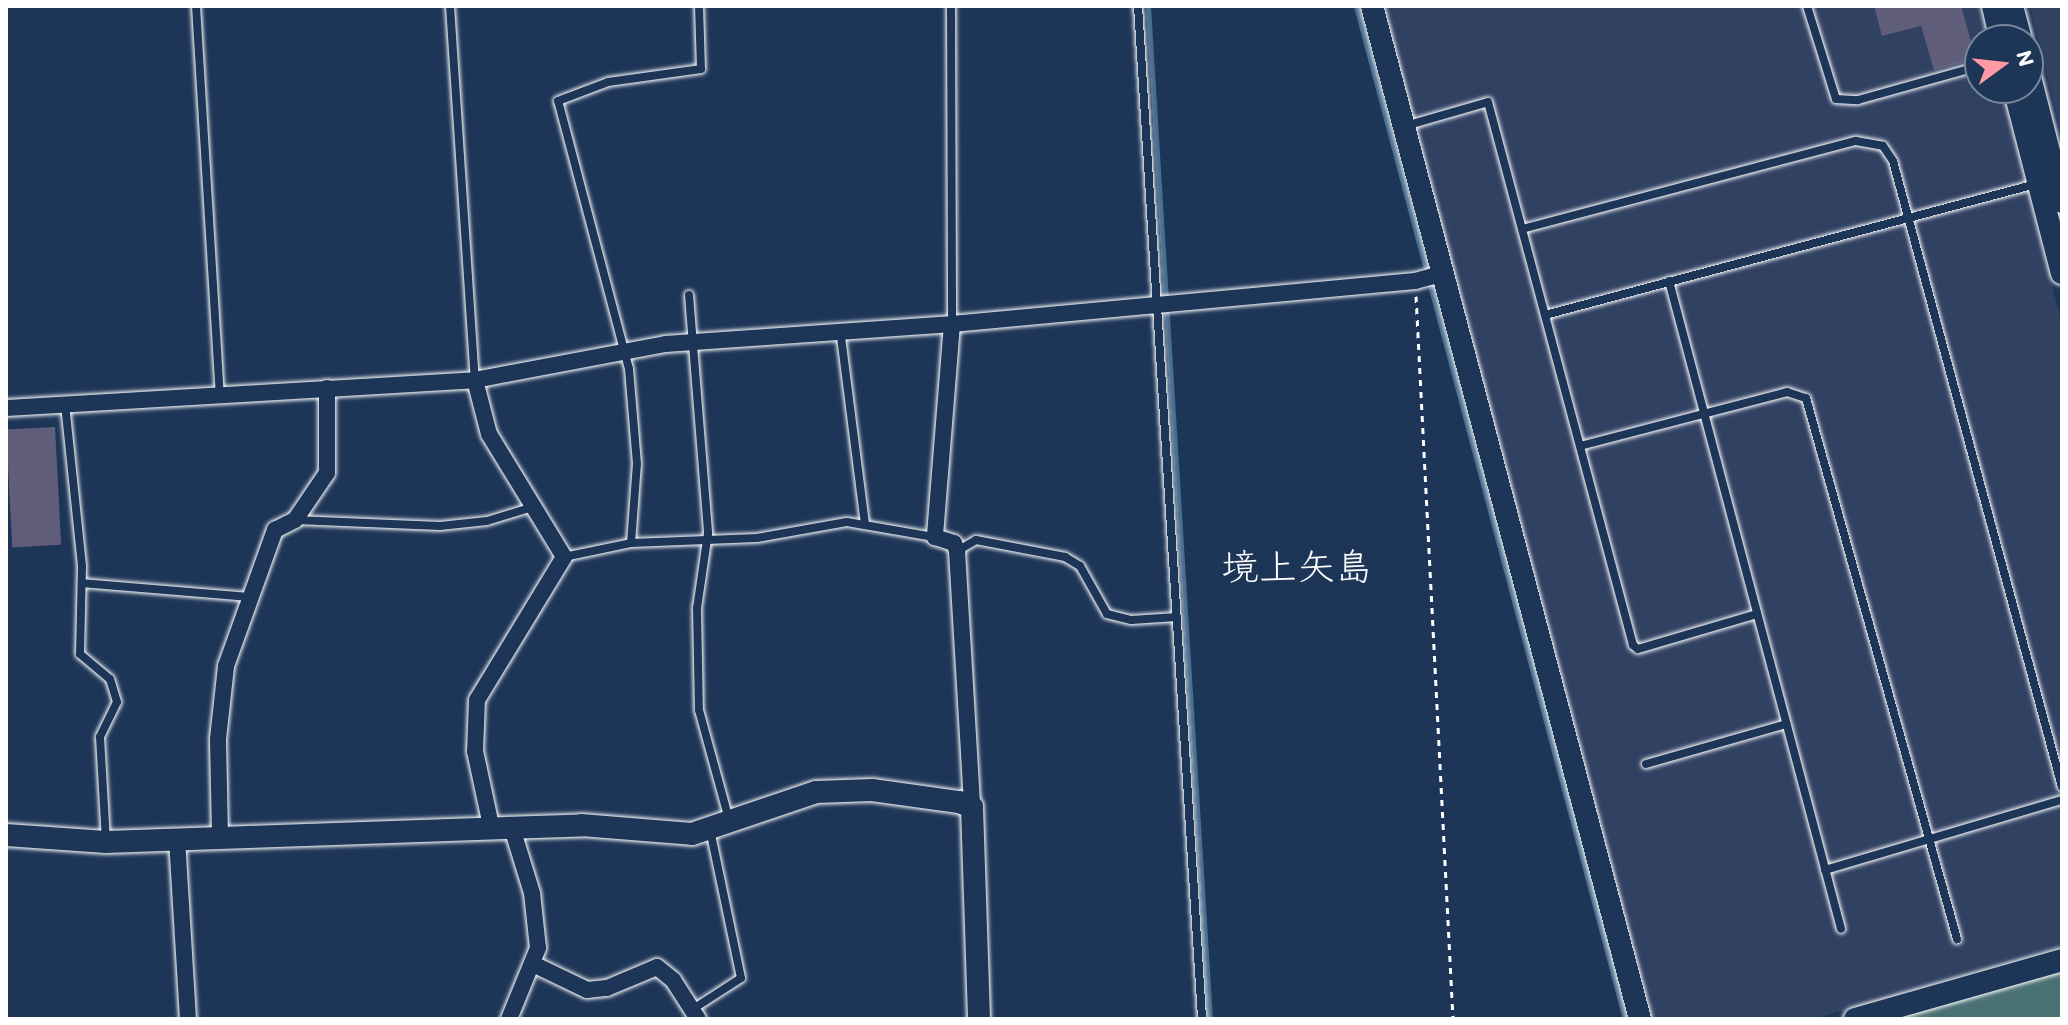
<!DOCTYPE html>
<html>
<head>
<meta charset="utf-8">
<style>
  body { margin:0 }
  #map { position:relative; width:2068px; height:1025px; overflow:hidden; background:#1d3557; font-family:Itim,"Klee One",sans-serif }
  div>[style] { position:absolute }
  .built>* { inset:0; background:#314162 }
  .green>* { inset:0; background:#497073 }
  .stream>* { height:5px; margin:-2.5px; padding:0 2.5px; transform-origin:2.5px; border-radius:2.5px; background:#496c90 }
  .building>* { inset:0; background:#605d7b; transform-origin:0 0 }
  .path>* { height:3px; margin-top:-1.5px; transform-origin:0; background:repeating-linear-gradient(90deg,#fff 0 6px,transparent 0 12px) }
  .roads { filter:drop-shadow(0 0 2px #fff) drop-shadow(0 0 2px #fff) }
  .service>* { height:8px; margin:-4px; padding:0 4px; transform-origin:4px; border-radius:4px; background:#1d3557 }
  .minor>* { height:16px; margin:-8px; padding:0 8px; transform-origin:8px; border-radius:8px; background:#1d3557 }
  .tertiary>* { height:22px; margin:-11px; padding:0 11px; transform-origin:11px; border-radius:11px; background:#1d3557 }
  span { translate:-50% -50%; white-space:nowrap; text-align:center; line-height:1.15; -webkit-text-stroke:8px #1d3557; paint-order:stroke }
  .quarter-label { font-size:38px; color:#fff }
  .frame { position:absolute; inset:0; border:8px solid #fff; pointer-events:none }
  .north { position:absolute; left:1964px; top:24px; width:80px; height:80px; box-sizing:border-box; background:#1d3557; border:2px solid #77869a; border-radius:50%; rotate:75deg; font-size:22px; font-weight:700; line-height:32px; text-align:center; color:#fff }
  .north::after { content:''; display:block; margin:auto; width:28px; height:36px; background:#ff9aa2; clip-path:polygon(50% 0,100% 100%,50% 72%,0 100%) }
</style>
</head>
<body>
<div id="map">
  <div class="built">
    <div style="clip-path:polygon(1383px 6px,1980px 6px,1989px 40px,1980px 40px,1980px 88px,2002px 88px,2062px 325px,2062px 946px,1814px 1019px,1652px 1019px)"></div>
    <div style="clip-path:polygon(2030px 6px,2062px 6px,2062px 134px)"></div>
  </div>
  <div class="green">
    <div style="clip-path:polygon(2062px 971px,2062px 1019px,1882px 1019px)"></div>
  </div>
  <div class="stream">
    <div style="left:1148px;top:6px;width:1015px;rotate:86.5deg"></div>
    <div style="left:1356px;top:6px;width:1048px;rotate:75.13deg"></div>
  </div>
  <div class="building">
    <div style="clip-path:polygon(1874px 6px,1961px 6px,1976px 59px,1934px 70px,1921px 26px,1882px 36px)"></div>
    <div style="left:55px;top:427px;width:118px;height:49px;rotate:87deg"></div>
  </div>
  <div class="path">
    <div style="left:1416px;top:296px;width:724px;rotate:87.07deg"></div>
  </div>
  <div class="roads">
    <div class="service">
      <div style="left:196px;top:6px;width:389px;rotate:86.5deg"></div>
      <div style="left:450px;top:6px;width:375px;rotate:86.2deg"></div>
      <div style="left:951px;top:6px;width:318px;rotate:89.8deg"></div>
      <div style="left:1138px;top:6px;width:1015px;rotate:86.38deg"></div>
      <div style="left:1807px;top:6px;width:97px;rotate:72.7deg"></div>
      <div style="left:1836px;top:99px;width:22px;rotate:3deg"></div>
      <div style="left:1858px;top:100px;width:127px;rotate:-15.6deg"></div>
      <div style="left:1405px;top:126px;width:86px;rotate:-16.1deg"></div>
      <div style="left:1488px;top:102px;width:562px;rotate:75.05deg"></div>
      <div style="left:1633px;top:645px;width:6px;rotate:39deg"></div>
      <div style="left:1638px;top:649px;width:124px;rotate:-16.4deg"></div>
      <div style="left:1522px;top:229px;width:345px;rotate:-14.8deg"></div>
      <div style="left:1856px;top:141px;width:27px;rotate:10deg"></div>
      <div style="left:1883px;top:146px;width:18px;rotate:56deg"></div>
      <div style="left:1893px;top:161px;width:648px;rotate:74.89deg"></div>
      <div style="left:1669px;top:281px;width:670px;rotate:75.13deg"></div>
      <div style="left:689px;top:295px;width:239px;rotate:85.4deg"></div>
      <div style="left:708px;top:533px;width:76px;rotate:98.3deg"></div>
      <div style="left:697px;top:608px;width:102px;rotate:88.9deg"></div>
      <div style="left:699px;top:710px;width:114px;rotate:74.7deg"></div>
      <div style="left:1545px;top:315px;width:508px;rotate:-14.94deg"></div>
      <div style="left:840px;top:329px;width:196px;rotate:82.7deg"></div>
      <div style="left:65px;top:404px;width:163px;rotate:84deg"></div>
      <div style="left:82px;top:566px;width:88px;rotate:91.3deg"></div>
      <div style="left:80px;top:654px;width:39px;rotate:40deg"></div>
      <div style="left:110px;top:679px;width:24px;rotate:73deg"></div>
      <div style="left:117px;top:702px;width:39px;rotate:116deg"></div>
      <div style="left:100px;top:737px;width:104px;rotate:86.7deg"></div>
      <div style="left:1580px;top:446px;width:214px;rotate:-14.6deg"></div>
      <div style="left:1787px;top:392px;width:20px;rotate:18deg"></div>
      <div style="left:1806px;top:398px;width:562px;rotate:74.4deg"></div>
      <div style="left:295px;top:520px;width:145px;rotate:2.4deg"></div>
      <div style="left:440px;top:526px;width:47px;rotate:-6.1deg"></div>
      <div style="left:487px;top:521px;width:48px;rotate:-16.9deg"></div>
      <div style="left:631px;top:543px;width:79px;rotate:-85.7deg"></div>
      <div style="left:637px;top:464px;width:95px;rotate:-94.8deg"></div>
      <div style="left:629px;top:369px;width:277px;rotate:-104.8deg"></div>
      <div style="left:558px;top:101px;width:53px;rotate:-20.8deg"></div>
      <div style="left:608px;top:82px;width:94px;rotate:-8deg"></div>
      <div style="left:701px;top:69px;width:63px;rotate:-91.8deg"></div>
      <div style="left:957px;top:551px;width:22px;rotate:-30deg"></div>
      <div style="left:976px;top:540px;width:91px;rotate:10.8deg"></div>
      <div style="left:1065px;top:557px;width:17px;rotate:31deg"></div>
      <div style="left:1080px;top:566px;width:55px;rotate:60.6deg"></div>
      <div style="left:1107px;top:614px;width:25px;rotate:14deg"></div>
      <div style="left:1131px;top:620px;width:46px;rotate:-3.7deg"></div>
      <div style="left:564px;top:557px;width:68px;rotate:-11.8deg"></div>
      <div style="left:631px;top:543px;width:126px;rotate:-2.3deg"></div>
      <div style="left:757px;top:538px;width:91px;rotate:-10.1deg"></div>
      <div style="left:847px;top:522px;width:88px;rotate:9.8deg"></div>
      <div style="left:82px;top:583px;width:167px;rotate:4.8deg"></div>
      <div style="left:1646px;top:764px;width:146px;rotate:-15.9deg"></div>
      <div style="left:1825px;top:870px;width:247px;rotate:-16.5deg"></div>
      <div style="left:693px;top:1009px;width:57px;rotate:-32.9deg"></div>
      <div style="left:741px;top:978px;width:151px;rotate:-101.8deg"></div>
    </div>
    <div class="minor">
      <div style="left:952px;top:324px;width:214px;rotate:94.6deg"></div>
      <div style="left:935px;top:537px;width:20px;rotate:18deg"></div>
      <div style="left:954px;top:543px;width:9px;rotate:69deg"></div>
      <div style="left:957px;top:551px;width:256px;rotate:86.6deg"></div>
      <div style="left:475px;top:380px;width:56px;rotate:75.5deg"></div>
      <div style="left:489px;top:434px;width:144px;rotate:58.6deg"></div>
      <div style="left:564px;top:557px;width:167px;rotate:121.3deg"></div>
      <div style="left:477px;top:700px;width:51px;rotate:92.2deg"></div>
      <div style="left:475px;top:751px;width:81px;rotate:77.9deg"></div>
      <div style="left:6px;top:408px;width:470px;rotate:-3.4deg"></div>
      <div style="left:475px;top:380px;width:194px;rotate:-10.7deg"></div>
      <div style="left:666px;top:344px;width:287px;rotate:-4deg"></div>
      <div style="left:952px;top:324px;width:465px;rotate:-5.3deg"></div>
      <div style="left:1415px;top:281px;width:30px;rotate:-15deg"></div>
      <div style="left:220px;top:836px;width:97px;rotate:-91.2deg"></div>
      <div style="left:218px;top:739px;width:73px;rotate:-83.7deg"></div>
      <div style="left:226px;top:666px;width:145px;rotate:-70.2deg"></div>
      <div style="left:275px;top:530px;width:22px;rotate:-27deg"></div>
      <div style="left:295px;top:520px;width:57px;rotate:-55.8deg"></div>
      <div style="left:327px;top:473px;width:85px;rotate:-90deg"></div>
      <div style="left:177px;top:839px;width:180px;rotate:86.5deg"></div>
      <div style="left:533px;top:964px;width:60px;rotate:25.7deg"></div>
      <div style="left:587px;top:990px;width:20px;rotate:-6deg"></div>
      <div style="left:607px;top:988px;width:54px;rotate:-22.8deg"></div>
      <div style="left:657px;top:967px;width:21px;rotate:39deg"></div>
      <div style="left:673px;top:980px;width:46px;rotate:57.3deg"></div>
      <div style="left:509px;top:1019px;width:77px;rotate:-67.8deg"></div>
      <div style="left:538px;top:948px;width:55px;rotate:-96.2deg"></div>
      <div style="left:532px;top:893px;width:68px;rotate:-107.1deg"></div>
    </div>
    <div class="tertiary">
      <div style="left:1372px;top:6px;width:1048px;rotate:75.18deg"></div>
      <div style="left:1993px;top:6px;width:35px;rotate:77deg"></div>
      <div style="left:2012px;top:6px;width:35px;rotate:75deg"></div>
      <div style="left:2028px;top:69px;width:137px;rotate:75.7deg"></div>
      <div style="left:2014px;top:88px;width:191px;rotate:75.5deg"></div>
      <div style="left:6px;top:835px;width:100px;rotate:4deg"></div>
      <div style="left:106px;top:842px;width:475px;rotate:-2deg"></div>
      <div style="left:581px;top:825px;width:111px;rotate:4.6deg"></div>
      <div style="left:692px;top:834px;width:131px;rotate:-18.7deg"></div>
      <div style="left:816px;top:792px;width:56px;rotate:-2deg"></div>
      <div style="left:872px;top:790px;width:88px;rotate:7.9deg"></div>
      <div style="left:959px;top:802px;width:14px;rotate:21deg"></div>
      <div style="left:972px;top:807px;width:212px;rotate:88.1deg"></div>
      <div style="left:1855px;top:1019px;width:215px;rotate:-15.9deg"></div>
    </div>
  </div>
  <div class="quarter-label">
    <span style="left:1297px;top:568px">境上矢島</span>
  </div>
  <div class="frame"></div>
  <div class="north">N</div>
</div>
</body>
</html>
